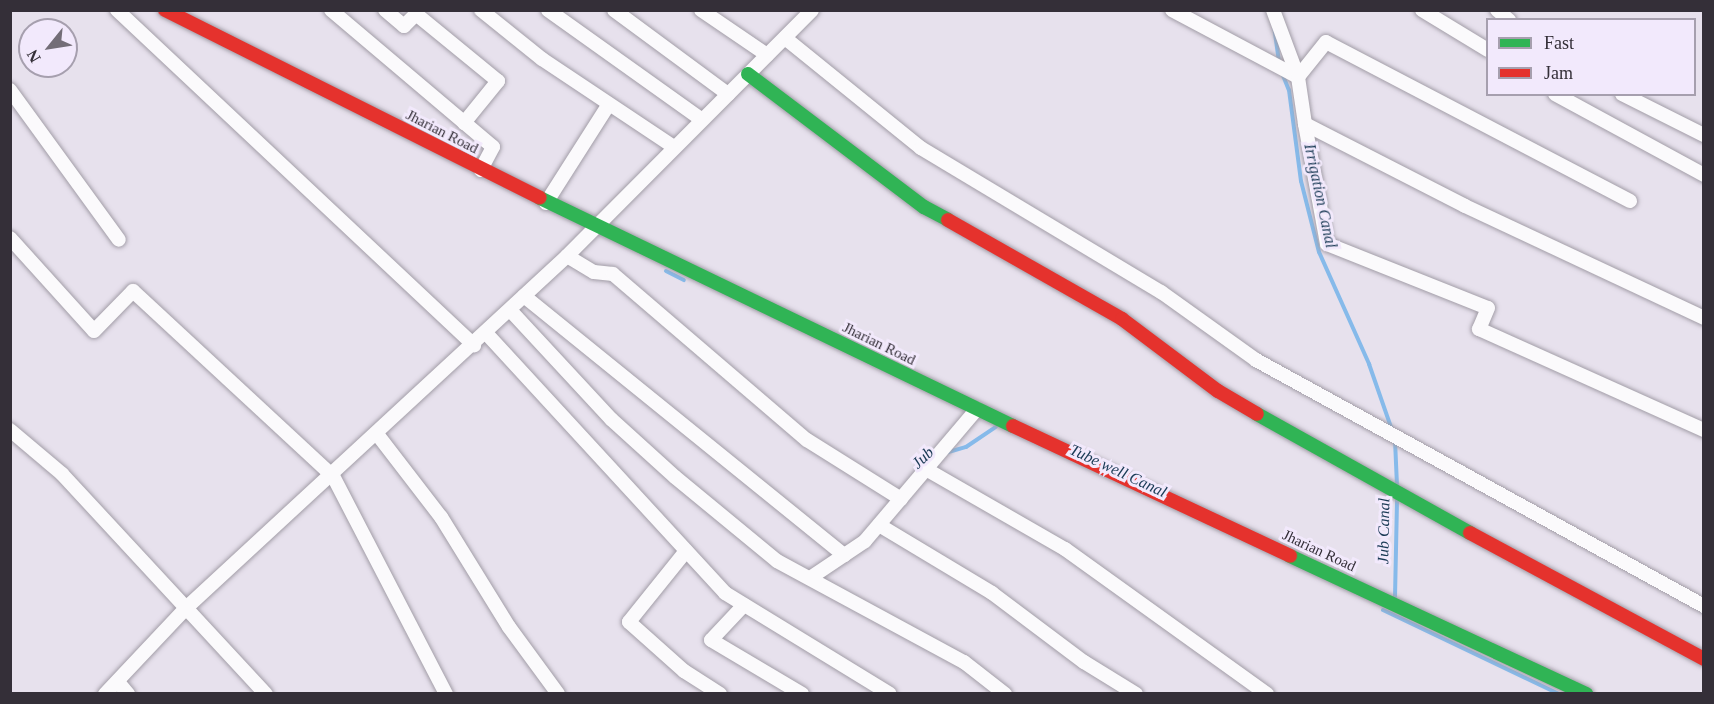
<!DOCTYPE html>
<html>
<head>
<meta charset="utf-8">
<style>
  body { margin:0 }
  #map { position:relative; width:1714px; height:704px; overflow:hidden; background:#e7e1ed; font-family:"Times New Roman",serif }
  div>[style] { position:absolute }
  .stream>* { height:4px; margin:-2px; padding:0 2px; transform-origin:2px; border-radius:2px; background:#86baea }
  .roads { filter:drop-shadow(0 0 2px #a29da7) drop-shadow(0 0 2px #a29da7) }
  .street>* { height:14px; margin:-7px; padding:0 7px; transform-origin:7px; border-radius:7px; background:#fbfafc }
  .fast>* { height:14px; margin:-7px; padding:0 7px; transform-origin:7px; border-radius:7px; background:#30b455 }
  .jam>* { height:14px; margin:-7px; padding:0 7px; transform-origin:7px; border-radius:7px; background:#e5322d }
  span { translate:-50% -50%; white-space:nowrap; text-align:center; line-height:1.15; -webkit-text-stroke:6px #f2e9fc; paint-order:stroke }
  .street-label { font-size:15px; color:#342f38 }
  .water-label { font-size:16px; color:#1a3a55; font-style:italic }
  .frame { position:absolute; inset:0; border:12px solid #342f38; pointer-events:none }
  .legend { position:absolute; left:1486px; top:18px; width:210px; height:78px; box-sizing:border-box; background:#f2e9fc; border:2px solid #a69fae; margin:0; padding:8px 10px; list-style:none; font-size:18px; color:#342f38 }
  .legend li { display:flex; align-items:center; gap:12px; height:30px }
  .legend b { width:30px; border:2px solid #a69fae }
  .north { position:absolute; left:18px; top:18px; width:60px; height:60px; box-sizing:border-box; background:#f2e9fc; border:2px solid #a69fae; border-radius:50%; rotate:240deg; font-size:16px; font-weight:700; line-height:24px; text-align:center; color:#342f38 }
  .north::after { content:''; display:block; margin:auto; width:21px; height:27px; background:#736d77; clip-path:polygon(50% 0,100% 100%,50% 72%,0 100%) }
</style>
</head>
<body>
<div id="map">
  <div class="stream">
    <div style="left:1274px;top:26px;width:37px;rotate:82deg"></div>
    <div style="left:1282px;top:73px;width:18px;rotate:68deg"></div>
    <div style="left:1289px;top:90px;width:92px;rotate:82.5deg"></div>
    <div style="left:1301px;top:181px;width:73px;rotate:75.8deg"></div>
    <div style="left:1319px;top:252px;width:123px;rotate:65.9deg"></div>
    <div style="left:1369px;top:364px;width:70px;rotate:70.8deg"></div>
    <div style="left:666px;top:271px;width:20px;rotate:27deg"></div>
    <div style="left:1395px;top:440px;width:46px;rotate:87.5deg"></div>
    <div style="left:945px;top:453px;width:22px;rotate:-16deg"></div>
    <div style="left:966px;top:447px;width:36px;rotate:-34deg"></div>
    <div style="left:1395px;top:597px;width:97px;rotate:-88.8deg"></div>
    <div style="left:1383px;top:610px;width:195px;rotate:25.5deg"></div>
  </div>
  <div class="roads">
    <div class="street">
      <div style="left:117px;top:10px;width:490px;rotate:43.2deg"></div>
      <div style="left:331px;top:10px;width:212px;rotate:40.2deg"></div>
      <div style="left:493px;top:147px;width:26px;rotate:118deg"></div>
      <div style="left:385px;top:10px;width:25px;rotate:40deg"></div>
      <div style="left:404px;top:26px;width:17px;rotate:-45deg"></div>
      <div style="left:416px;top:14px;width:106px;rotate:39.3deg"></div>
      <div style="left:498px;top:81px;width:54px;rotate:129deg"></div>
      <div style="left:481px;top:10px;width:78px;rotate:38.8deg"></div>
      <div style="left:542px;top:59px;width:159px;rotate:33.7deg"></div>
      <div style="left:548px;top:10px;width:189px;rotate:35.5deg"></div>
      <div style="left:614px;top:10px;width:142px;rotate:36.4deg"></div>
      <div style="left:701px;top:10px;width:80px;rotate:34.3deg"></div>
      <div style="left:1172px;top:10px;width:143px;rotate:28deg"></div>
      <div style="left:1273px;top:10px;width:72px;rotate:69.5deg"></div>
      <div style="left:1422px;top:10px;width:77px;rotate:31.2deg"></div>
      <div style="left:1497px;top:10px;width:16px;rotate:40deg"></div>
      <div style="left:785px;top:38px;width:175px;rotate:39deg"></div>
      <div style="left:921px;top:148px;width:280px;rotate:31deg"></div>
      <div style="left:1161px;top:292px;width:117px;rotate:35.6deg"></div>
      <div style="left:1256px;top:360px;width:511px;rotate:28.77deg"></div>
      <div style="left:10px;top:90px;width:185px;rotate:54deg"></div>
      <div style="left:1555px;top:94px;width:170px;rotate:28.5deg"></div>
      <div style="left:1622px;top:94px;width:92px;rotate:26.6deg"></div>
      <div style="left:1305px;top:124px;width:122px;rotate:79.6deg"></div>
      <div style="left:1327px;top:244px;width:173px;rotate:21.7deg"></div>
      <div style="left:1488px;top:308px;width:23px;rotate:113deg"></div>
      <div style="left:1479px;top:329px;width:247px;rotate:24.2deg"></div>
      <div style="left:1630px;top:201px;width:343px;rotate:-152.4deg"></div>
      <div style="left:1326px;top:42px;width:45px;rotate:128.7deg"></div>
      <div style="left:1298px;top:77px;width:48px;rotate:81.5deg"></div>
      <div style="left:1305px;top:124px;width:180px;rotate:27.1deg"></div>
      <div style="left:1465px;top:206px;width:264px;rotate:25.1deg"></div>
      <div style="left:546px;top:203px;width:117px;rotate:-57.5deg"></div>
      <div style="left:10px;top:238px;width:125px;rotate:47.9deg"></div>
      <div style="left:94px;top:331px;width:56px;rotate:-45.7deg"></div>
      <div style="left:133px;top:291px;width:272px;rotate:42.8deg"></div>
      <div style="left:333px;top:476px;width:246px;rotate:62.6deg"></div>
      <div style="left:567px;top:256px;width:31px;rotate:31deg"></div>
      <div style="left:594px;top:272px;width:19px;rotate:6deg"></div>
      <div style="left:613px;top:274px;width:255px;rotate:40.6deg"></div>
      <div style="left:807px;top:440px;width:111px;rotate:32.1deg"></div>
      <div style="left:524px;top:296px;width:412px;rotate:39deg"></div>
      <div style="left:510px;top:310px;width:149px;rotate:47.2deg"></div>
      <div style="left:611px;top:419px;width:86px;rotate:42.2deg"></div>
      <div style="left:675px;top:477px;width:132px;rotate:39.5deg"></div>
      <div style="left:777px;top:561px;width:213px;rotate:28.4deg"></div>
      <div style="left:964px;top:662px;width:52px;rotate:38deg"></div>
      <div style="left:486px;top:333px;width:353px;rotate:47.4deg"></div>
      <div style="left:725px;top:593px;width:193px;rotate:31.5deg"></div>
      <div style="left:10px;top:430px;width:68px;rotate:40.2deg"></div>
      <div style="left:62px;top:474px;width:300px;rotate:47.2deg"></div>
      <div style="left:377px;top:434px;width:105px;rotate:52.4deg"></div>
      <div style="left:441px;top:517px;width:129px;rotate:58.3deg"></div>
      <div style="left:509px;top:627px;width:83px;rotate:53.8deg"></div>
      <div style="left:924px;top:468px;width:163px;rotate:29.9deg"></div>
      <div style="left:1065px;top:549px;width:249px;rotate:35.7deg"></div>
      <div style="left:879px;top:525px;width:132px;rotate:31deg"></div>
      <div style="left:992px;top:593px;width:115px;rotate:36.9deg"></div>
      <div style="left:1084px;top:662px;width:61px;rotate:31.6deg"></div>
      <div style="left:686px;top:551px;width:91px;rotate:128.8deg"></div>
      <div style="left:629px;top:622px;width:74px;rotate:41.7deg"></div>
      <div style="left:684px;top:671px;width:43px;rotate:32.6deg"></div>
      <div style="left:810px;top:578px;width:66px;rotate:-33.9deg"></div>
      <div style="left:865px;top:541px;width:173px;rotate:-49.7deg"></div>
      <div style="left:744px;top:605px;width:48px;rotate:133.3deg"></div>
      <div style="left:711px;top:640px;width:106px;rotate:30.7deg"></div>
      <div style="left:118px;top:682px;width:16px;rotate:50deg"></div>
      <div style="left:105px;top:694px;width:117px;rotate:-46.7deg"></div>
      <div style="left:185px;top:609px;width:520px;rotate:-42.74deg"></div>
      <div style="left:567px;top:256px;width:347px;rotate:-45.1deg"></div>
    </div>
    <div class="fast">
      <div style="left:748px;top:74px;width:221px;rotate:37.1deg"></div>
      <div style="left:924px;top:207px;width:27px;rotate:28deg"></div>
      <div style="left:540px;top:198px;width:525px;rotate:25.74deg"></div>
      <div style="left:1257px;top:414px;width:244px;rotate:29.2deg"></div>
      <div style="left:1290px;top:556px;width:327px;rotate:25deg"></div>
    </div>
    <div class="jam">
      <div style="left:165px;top:10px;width:419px;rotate:26.6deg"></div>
      <div style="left:948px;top:220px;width:200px;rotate:29.6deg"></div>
      <div style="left:1122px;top:319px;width:120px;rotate:36.9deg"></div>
      <div style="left:1218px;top:391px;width:45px;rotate:30.5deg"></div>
      <div style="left:1013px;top:426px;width:306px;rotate:25.1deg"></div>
      <div style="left:1470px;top:533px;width:266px;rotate:28.3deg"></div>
    </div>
  </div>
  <div class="street-label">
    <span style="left:442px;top:132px;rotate:27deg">Jharian Road</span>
    <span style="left:879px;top:344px;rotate:26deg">Jharian Road</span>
    <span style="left:1319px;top:551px;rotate:25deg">Jharian Road</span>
  </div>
  <div class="water-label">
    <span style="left:1320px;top:196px;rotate:78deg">Irrigation Canal</span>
    <span style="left:923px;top:458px;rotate:-43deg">Jub</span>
    <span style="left:1118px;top:471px;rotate:25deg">Tube well Canal</span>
    <span style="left:1384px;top:531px;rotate:-89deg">Jub Canal</span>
  </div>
  <div class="frame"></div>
  <ul class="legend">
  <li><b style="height:8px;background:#30b455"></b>Fast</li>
  <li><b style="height:8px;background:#e5322d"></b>Jam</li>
  </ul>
  <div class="north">N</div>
</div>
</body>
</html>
